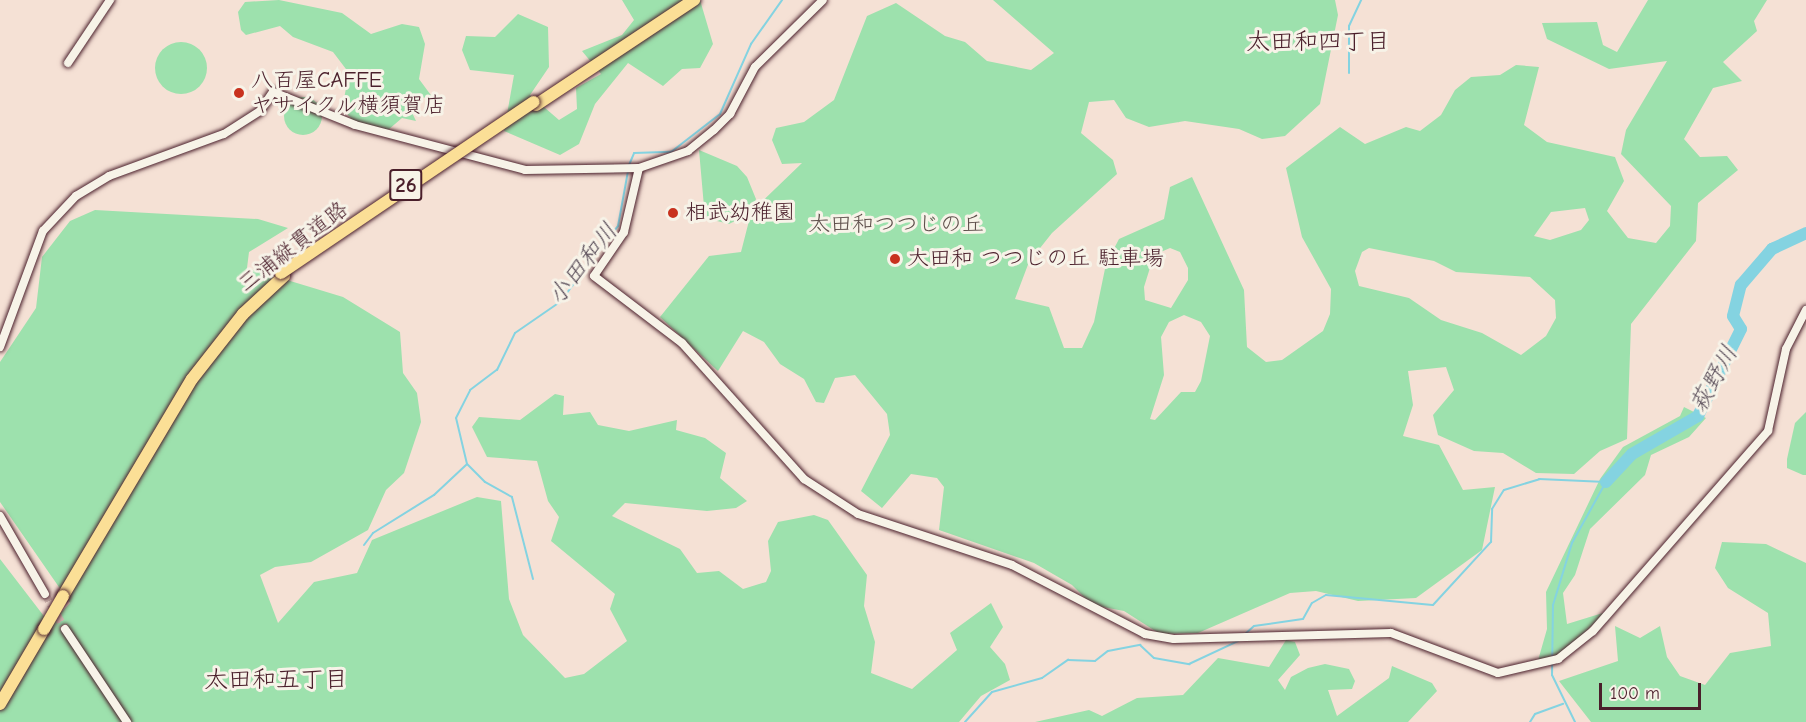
<!DOCTYPE html>
<html>
<head>
<meta charset="utf-8">
<style>
  body { margin:0 }
  #map { position:relative; width:1806px; height:722px; overflow:hidden; background:#f5e1d5; font-family:"Comic Neue","Klee One",sans-serif }
  div>[style] { position:absolute }
  .green>* { inset:0; background:#9de1ad }
  .round { border-radius:50% }
  .stream>* { height:2px; margin:-1px; padding:0 1px; transform-origin:1px; border-radius:1px; background:#84d3e1 }
  .river>* { height:12px; margin:-6px; padding:0 6px; transform-origin:6px; border-radius:6px; background:#84d3e1 }
  .minor-tunnel>* { height:8px; margin-top:-4px; transform-origin:0; background:repeating-linear-gradient(90deg,#d3bab3 0 8px,transparent 0 12px) }
  .roads { filter:drop-shadow(0 0 2px #4a1f2b) drop-shadow(0 0 2px #4a1f2b) }
  .minor>* { height:8px; margin:-4px; padding:0 4px; transform-origin:4px; border-radius:4px; background:#f7f3e8 }
  .highway>* { height:12px; margin:-6px; padding:0 6px; transform-origin:6px; border-radius:6px; background:#fbdf96 }
  .bridges { filter:drop-shadow(0 0 2px #4a1f2b) drop-shadow(0 0 2px #4a1f2b) }
  .highway-bridge>* { height:12px; margin:-6px; padding:0 6px; transform-origin:6px; border-radius:6px; background:#fbdf96 }
  .dots>* { width:16px; height:16px; translate:-50% -50%; box-sizing:border-box; border:3px solid #f7f3e8; border-radius:50% }
  span { translate:-50% -50%; white-space:nowrap; text-align:center; line-height:1.15; -webkit-text-stroke:6px #f7f3e8; paint-order:stroke }
  .shield-label span { padding:2px 4px; background:#f7f3e8; border:2px solid; border-radius:4px; -webkit-text-stroke-width:0 }
  .shield-label { font-size:21px; color:#4a1f2b; font-weight:700 }
  .poi-label { font-size:22px; color:#4a1f2b }
  .left { translate:0 -50%; text-align:left }
  .park-label { font-size:22px; color:#5f504c }
  .street-label { font-size:22px; color:#4a1f2b }
  .neighbourhood-label { font-size:24px; color:#4a1f2b }
  .water-label { font-size:24px; color:#584c58; font-style:italic }
  .scale { position:absolute; left:1599px; top:683px; width:102px; height:27px; box-sizing:border-box; border:3px solid #4a1f2b; border-top:0; padding-left:8px; font-size:18px; line-height:21px; white-space:nowrap; color:#4a1f2b; -webkit-text-stroke:4px #f7f3e8; paint-order:stroke }
</style>
</head>
<body>
<div id="map">
  <div class="green">
    <div style="clip-path:polygon(279px 0,342px 13px,371px 34px,402px 24px,419px 27px,425px 44px,419px 79px,433px 98px,412px 97px,408px 104px,416px 121px,402px 118px,388px 130px,354px 121px,342px 109px,349px 73px,333px 52px,293px 37px,280px 26px,246px 35px,241px 30px,238px 12px,245px 2px)"></div>
    <div style="clip-path:polygon(622px 0,700px 0,713px 44px,700px 68px,682px 69px,663px 86px,628px 63px,595px 104px,579px 144px,560px 155px,504px 131px,514px 75px,470px 70px,462px 50px,466px 36px,495px 37px,518px 14px,548px 27px,549px 67px,530px 95px,559px 120px,577px 109px,576px 88px,601px 74px,582px 51px,622px 35px,634px 20px)"></div>
    <div style="clip-path:polygon(evenodd,993px 0,1335px 0,1338px 15px,1320px 104px,1285px 136px,1262px 139px,1239px 129px,1185px 121px,1149px 127px,1126px 118px,1114px 100px,1089px 102px,1081px 133px,1113px 160px,1117px 174px,1052px 233px,1029px 262px,1015px 299px,1049px 307px,1064px 348px,1082px 348px,1094px 322px,1106px 264px,1119px 239px,1164px 219px,1170px 187px,1192px 177px,1244px 290px,1247px 347px,1266px 362px,1282px 360px,1323px 331px,1330px 314px,1331px 289px,1302px 237px,1286px 168px,1340px 127px,1365px 144px,1406px 127px,1420px 131px,1441px 115px,1455px 90px,1471px 77px,1500px 75px,1516px 65px,1539px 67px,1524px 125px,1547px 142px,1615px 157px,1624px 181px,1607px 211px,1628px 238px,1656px 243px,1670px 226px,1671px 206px,1621px 154px,1626px 130px,1667px 61px,1609px 69px,1547px 39px,1542px 23px,1597px 22px,1603px 45px,1617px 52px,1648px 0,1767px 0,1754px 21px,1757px 31px,1723px 62px,1742px 81px,1713px 88px,1684px 139px,1700px 157px,1727px 156px,1738px 170px,1698px 203px,1696px 241px,1631px 324px,1627px 439px,1600px 451px,1574px 474px,1536px 473px,1503px 453px,1474px 451px,1438px 435px,1433px 415px,1454px 390px,1446px 367px,1408px 371px,1413px 405px,1403px 436px,1439px 445px,1463px 490px,1495px 487px,1482px 550px,1416px 598px,1358px 601px,1316px 591px,1290px 593px,1198px 633px,1160px 634px,1124px 611px,1092px 605px,1072px 585px,1034px 563px,939px 530px,944px 487px,937px 478px,911px 474px,882px 508px,861px 491px,890px 435px,887px 414px,855px 375px,835px 378px,824px 403px,816px 402px,804px 379px,780px 364px,764px 342px,743px 331px,718px 371px,660px 317px,709px 256px,741px 252px,751px 213px,729px 224px,705px 218px,699px 150px,737px 166px,747px 177px,756px 199px,752px 211px,802px 163px,782px 164px,772px 140px,776px 128px,804px 122px,834px 100px,867px 16px,896px 3px,945px 36px,965px 42px,987px 61px,1031px 70px,1054px 53px,993px 0,1585px 208px,1589px 220px,1581px 230px,1550px 240px,1534px 236px,1551px 212px,1585px 208px,993px 0,1170px 248px,1180px 252px,1188px 268px,1188px 280px,1171px 308px,1145px 300px,1144px 287px,1154px 255px,1170px 248px,993px 0,1369px 248px,1434px 261px,1456px 272px,1530px 277px,1555px 300px,1556px 318px,1546px 336px,1521px 355px,1482px 333px,1441px 320px,1409px 298px,1359px 286px,1355px 271px,1362px 252px,1369px 248px,993px 0,1184px 315px,1201px 322px,1210px 336px,1201px 381px,1195px 392px,1181px 392px,1155px 420px,1150px 419px,1164px 375px,1161px 337px,1169px 322px,1184px 315px)"></div>
    <div class="round" style="left:155px;top:42px;width:52px;height:52px"></div>
    <div class="round" style="left:284px;top:97px;width:38px;height:38px"></div>
    <div style="clip-path:polygon(95px 210px,258px 219px,288px 228px,249px 252px,247px 268px,343px 297px,400px 332px,403px 373px,417px 393px,421px 422px,404px 473px,386px 490px,368px 530px,311px 562px,275px 567px,260px 575px,278px 623px,314px 582px,357px 573px,372px 540px,477px 497px,501px 501px,509px 599px,523px 635px,565px 678px,584px 674px,627px 641px,610px 609px,615px 594px,551px 541px,559px 517px,548px 501px,537px 461px,487px 457px,472px 427px,479px 417px,520px 420px,555px 394px,564px 396px,563px 415px,590px 412px,598px 425px,629px 431px,677px 420px,676px 430px,705px 438px,726px 453px,720px 478px,747px 501px,736px 508px,707px 511px,625px 503px,612px 516px,680px 549px,697px 573px,719px 571px,743px 589px,766px 582px,771px 571px,768px 541px,778px 522px,814px 515px,828px 520px,867px 575px,864px 606px,875px 642px,871px 673px,912px 689px,957px 650px,950px 633px,991px 603px,1003px 627px,990px 647px,1005px 664px,1010px 680px,981px 696px,959px 722px,0 722px,0 559px,50px 624px,70px 603px,0 502px,0 362px,36px 308px,42px 257px,70px 221px)"></div>
    <div style="clip-path:polygon(1684px 407px,1706px 418px,1689px 437px,1651px 455px,1645px 475px,1590px 529px,1575px 575px,1563px 593px,1567px 624px,1606px 612px,1559px 657px,1537px 664px,1547px 629px,1546px 592px,1600px 479px,1623px 447px,1680px 416px)"></div>
    <div style="clip-path:polygon(1806px 412px,1806px 475px,1803px 475px,1787px 468px,1787px 459px,1795px 423px)"></div>
    <div style="clip-path:polygon(1722px 542px,1766px 544px,1806px 563px,1806px 722px,1591px 722px,1559px 681px,1618px 661px,1615px 626px,1640px 638px,1660px 626px,1667px 657px,1680px 676px,1705px 685px,1730px 653px,1771px 646px,1768px 613px,1728px 588px,1715px 568px)"></div>
    <div style="clip-path:polygon(1286px 640px,1295px 642px,1300px 655px,1278px 680px,1285px 690px,1291px 677px,1308px 668px,1325px 664px,1349px 669px,1355px 681px,1352px 689px,1328px 690px,1337px 716px,1389px 678px,1392px 666px,1432px 683px,1437px 691px,1408px 722px,1035px 722px,1089px 710px,1102px 716px,1137px 698px,1183px 695px,1218px 658px,1269px 667px)"></div>
  </div>
  <div class="stream">
    <div style="left:1349px;top:73px;width:47px;rotate:-90deg"></div>
    <div style="left:1349px;top:26px;width:29px;rotate:-65deg"></div>
    <div style="left:629px;top:165px;width:13px;rotate:-67deg"></div>
    <div style="left:634px;top:153px;width:37px;rotate:-2deg"></div>
    <div style="left:671px;top:152px;width:62px;rotate:-37.8deg"></div>
    <div style="left:720px;top:114px;width:77px;rotate:-66.1deg"></div>
    <div style="left:751px;top:44px;width:54px;rotate:-54.8deg"></div>
    <div style="left:364px;top:545px;width:15px;rotate:-53deg"></div>
    <div style="left:373px;top:533px;width:72px;rotate:-31.9deg"></div>
    <div style="left:434px;top:495px;width:45px;rotate:-43.2deg"></div>
    <div style="left:533px;top:579px;width:85px;rotate:-104.4deg"></div>
    <div style="left:512px;top:497px;width:31px;rotate:-151deg"></div>
    <div style="left:485px;top:482px;width:25px;rotate:-135deg"></div>
    <div style="left:467px;top:464px;width:47px;rotate:-103.4deg"></div>
    <div style="left:456px;top:418px;width:31px;rotate:-63deg"></div>
    <div style="left:470px;top:390px;width:34px;rotate:-37deg"></div>
    <div style="left:497px;top:370px;width:41px;rotate:-64.1deg"></div>
    <div style="left:515px;top:333px;width:55px;rotate:-34.6deg"></div>
    <div style="left:560px;top:302px;width:96px;rotate:-52.7deg"></div>
    <div style="left:618px;top:226px;width:56px;rotate:-79.7deg"></div>
    <div style="left:1244px;top:635px;width:13px;rotate:-42deg"></div>
    <div style="left:1254px;top:626px;width:49px;rotate:-8.1deg"></div>
    <div style="left:1303px;top:619px;width:18px;rotate:-61deg"></div>
    <div style="left:1312px;top:603px;width:16px;rotate:-30deg"></div>
    <div style="left:1326px;top:595px;width:107px;rotate:5.3deg"></div>
    <div style="left:1433px;top:605px;width:86px;rotate:-47.4deg"></div>
    <div style="left:1491px;top:542px;width:33px;rotate:-88deg"></div>
    <div style="left:1492px;top:509px;width:22px;rotate:-58deg"></div>
    <div style="left:1504px;top:490px;width:37px;rotate:-17deg"></div>
    <div style="left:1539px;top:479px;width:67px;rotate:2.6deg"></div>
    <div style="left:965px;top:722px;width:40px;rotate:-48deg"></div>
    <div style="left:992px;top:692px;width:52px;rotate:-15.6deg"></div>
    <div style="left:1042px;top:678px;width:32px;rotate:-35deg"></div>
    <div style="left:1068px;top:660px;width:27px;rotate:2deg"></div>
    <div style="left:1095px;top:661px;width:16px;rotate:-38deg"></div>
    <div style="left:1108px;top:651px;width:33px;rotate:-11deg"></div>
    <div style="left:1140px;top:645px;width:19px;rotate:43deg"></div>
    <div style="left:1154px;top:658px;width:36px;rotate:10deg"></div>
    <div style="left:1189px;top:664px;width:54px;rotate:-25.1deg"></div>
    <div style="left:1530px;top:722px;width:9px;rotate:-58deg"></div>
    <div style="left:1535px;top:714px;width:30px;rotate:-20deg"></div>
    <div style="left:1575px;top:722px;width:52px;rotate:-116.1deg"></div>
    <div style="left:1552px;top:675px;width:70px;rotate:-89.2deg"></div>
    <div style="left:1553px;top:605px;width:65px;rotate:-73deg"></div>
    <div style="left:1572px;top:543px;width:70px;rotate:-60.9deg"></div>
  </div>
  <div class="river">
    <div style="left:1606px;top:482px;width:38px;rotate:-47deg"></div>
    <div style="left:1632px;top:454px;width:76px;rotate:-29.9deg"></div>
    <div style="left:1698px;top:416px;width:97px;rotate:-63.7deg"></div>
    <div style="left:1741px;top:329px;width:15px;rotate:-122deg"></div>
    <div style="left:1733px;top:316px;width:32px;rotate:-76deg"></div>
    <div style="left:1741px;top:285px;width:48px;rotate:-49.3deg"></div>
    <div style="left:1772px;top:249px;width:38px;rotate:-25deg"></div>
  </div>
  <div class="minor-tunnel">
    <div style="left:45px;top:594px;width:40px;rotate:60.3deg"></div>
  </div>
  <div class="roads">
    <div class="minor">
      <div style="left:68px;top:63px;width:76px;rotate:-56.3deg"></div>
      <div style="left:639px;top:168px;width:66px;rotate:103.2deg"></div>
      <div style="left:624px;top:232px;width:53px;rotate:124.3deg"></div>
      <div style="left:594px;top:276px;width:111px;rotate:37.3deg"></div>
      <div style="left:682px;top:343px;width:183px;rotate:48.1deg"></div>
      <div style="left:804px;top:479px;width:64px;rotate:32.9deg"></div>
      <div style="left:858px;top:514px;width:162px;rotate:18.3deg"></div>
      <div style="left:1012px;top:565px;width:150px;rotate:27.4deg"></div>
      <div style="left:1145px;top:634px;width:29px;rotate:10deg"></div>
      <div style="left:1174px;top:639px;width:217px;rotate:-1.6deg"></div>
      <div style="left:1391px;top:633px;width:114px;rotate:20.5deg"></div>
      <div style="left:1498px;top:673px;width:62px;rotate:-13.1deg"></div>
      <div style="left:1558px;top:659px;width:45px;rotate:-38.7deg"></div>
      <div style="left:1593px;top:631px;width:266px;rotate:-48.8deg"></div>
      <div style="left:1768px;top:431px;width:84px;rotate:-77.6deg"></div>
      <div style="left:1786px;top:349px;width:44px;rotate:-62.9deg"></div>
      <div style="left:0;top:347px;width:124px;rotate:-69.7deg"></div>
      <div style="left:43px;top:231px;width:48px;rotate:-46.7deg"></div>
      <div style="left:76px;top:196px;width:39px;rotate:-31deg"></div>
      <div style="left:109px;top:176px;width:122px;rotate:-20.1deg"></div>
      <div style="left:224px;top:134px;width:43px;rotate:-32.6deg"></div>
      <div style="left:260px;top:111px;width:23px;rotate:-56deg"></div>
      <div style="left:273px;top:92px;width:88px;rotate:21.9deg"></div>
      <div style="left:355px;top:125px;width:176px;rotate:14.8deg"></div>
      <div style="left:525px;top:170px;width:114px;rotate:-1deg"></div>
      <div style="left:639px;top:168px;width:52px;rotate:-19.1deg"></div>
      <div style="left:688px;top:151px;width:33px;rotate:-39deg"></div>
      <div style="left:714px;top:130px;width:23px;rotate:-45deg"></div>
      <div style="left:730px;top:114px;width:53px;rotate:-62deg"></div>
      <div style="left:755px;top:67px;width:95px;rotate:-44.6deg"></div>
      <div style="left:0;top:516px;width:90px;rotate:60deg"></div>
      <div style="left:65px;top:629px;width:112px;rotate:56.3deg"></div>
    </div>
    <div class="highway">
      <div style="left:536px;top:105px;width:190px;rotate:-33.6deg"></div>
      <div style="left:63px;top:596px;width:252px;rotate:-59.3deg"></div>
      <div style="left:192px;top:379px;width:83px;rotate:-51.9deg"></div>
      <div style="left:243px;top:314px;width:56px;rotate:-42.8deg"></div>
      <div style="left:0;top:704px;width:87px;rotate:-59.6deg"></div>
    </div>
  </div>
  <div class="bridges">
    <div class="highway-bridge">
      <div style="left:281px;top:273px;width:305px;rotate:-34.1deg"></div>
      <div style="left:44px;top:629px;width:38px;rotate:-60deg"></div>
    </div>
  </div>
  <div class="dots">
    <div style="left:239px;top:93px;background:#c8321e"></div>
    <div style="left:673px;top:213px;background:#c8321e"></div>
    <div style="left:895px;top:259px;background:#c8321e"></div>
  </div>
  <div class="shield-label">
    <span style="left:406px;top:185px">26</span>
  </div>
  <div class="poi-label">
    <span class="left" style="left:251px;top:93px">八百屋CAFFE<br>ヤサイクル横須賀店</span>
    <span class="left" style="left:685px;top:213px">相武幼稚園</span>
    <span class="left" style="left:907px;top:259px">大田和 つつじの丘 駐車場</span>
  </div>
  <div class="park-label">
    <span style="left:896px;top:225px">太田和つつじの丘</span>
  </div>
  <div class="street-label">
    <span style="left:293px;top:247px;rotate:-38deg">三浦縦貫道路</span>
  </div>
  <div class="neighbourhood-label">
    <span style="left:1318px;top:42px">太田和四丁目</span>
    <span style="left:276px;top:680px">太田和五丁目</span>
  </div>
  <div class="water-label">
    <span style="left:583px;top:264px;rotate:-52deg">小田和川</span>
    <span style="left:1714px;top:379px;rotate:-61deg">萩野川</span>
  </div>
  <div class="scale">100 m</div>
</div>
</body>
</html>
